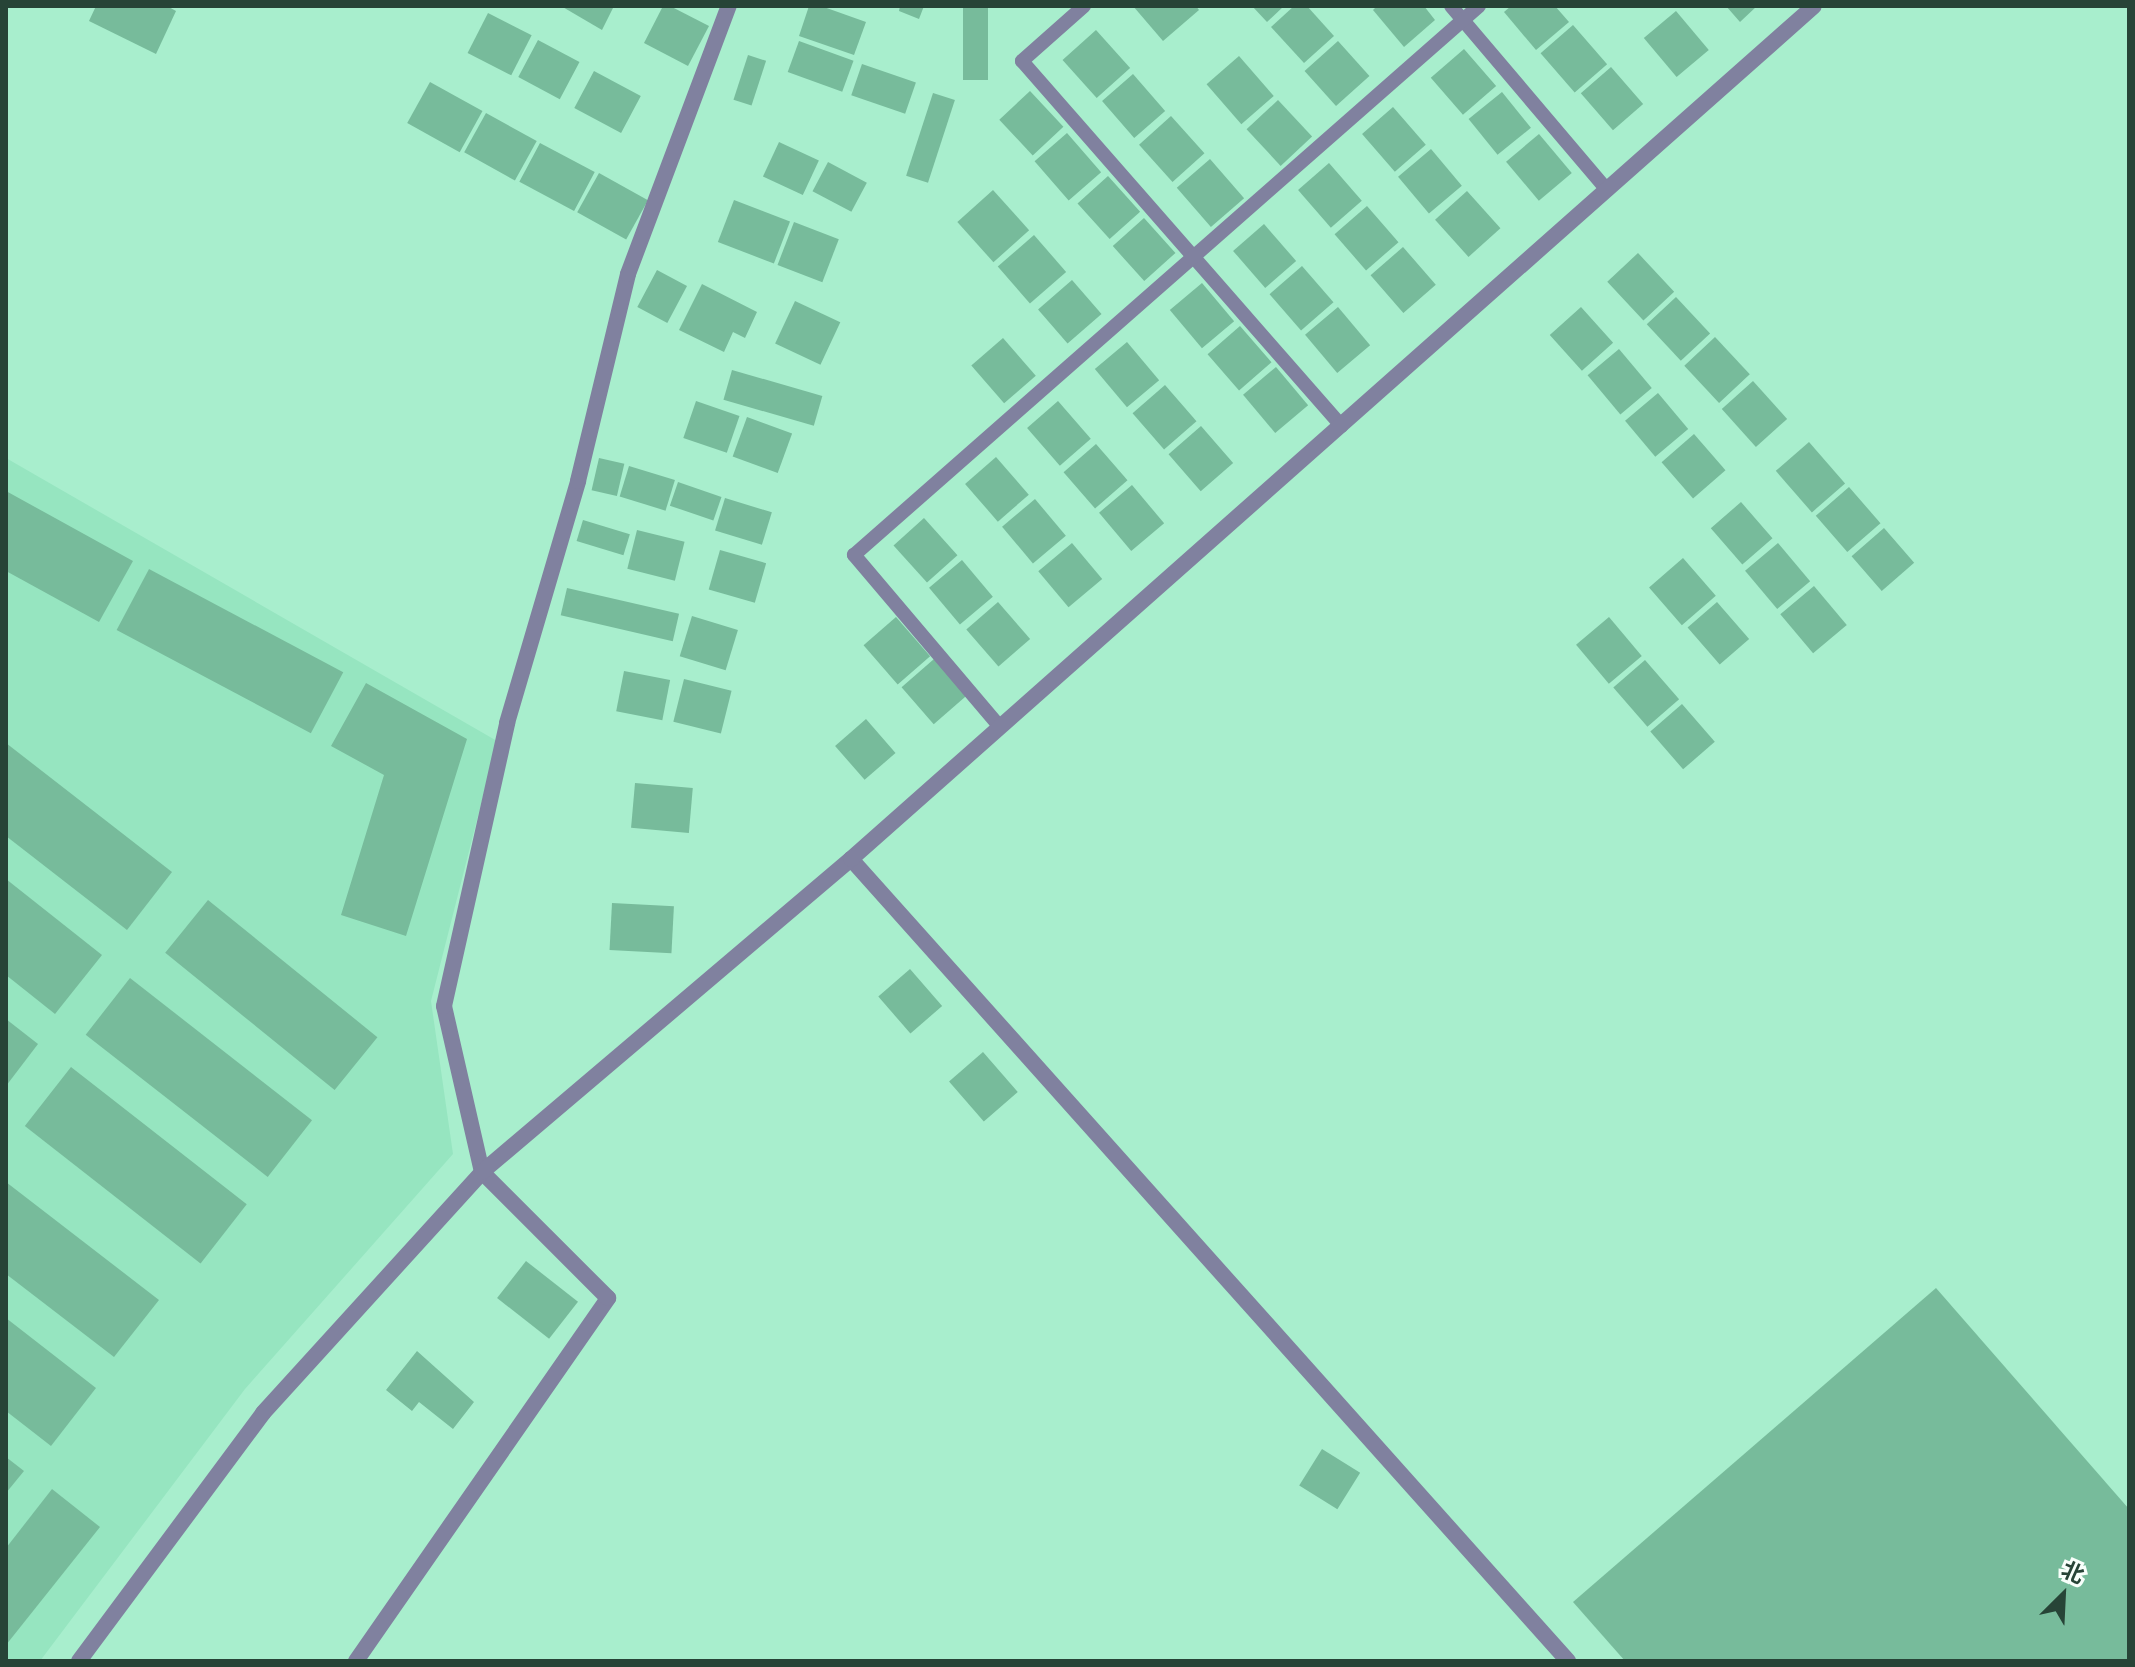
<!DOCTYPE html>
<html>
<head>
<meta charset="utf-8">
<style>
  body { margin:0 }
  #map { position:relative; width:2135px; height:1667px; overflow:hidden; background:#a8eecd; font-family:Poppins,"Noto Sans SC",sans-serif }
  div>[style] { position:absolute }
  .built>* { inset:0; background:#96e5c0 }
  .building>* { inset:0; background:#77bb9b; transform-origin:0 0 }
  .service>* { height:14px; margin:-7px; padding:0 7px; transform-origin:7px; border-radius:7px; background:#80819f }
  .minor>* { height:16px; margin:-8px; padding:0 8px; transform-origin:8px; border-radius:8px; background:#80819f }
  .tertiary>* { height:16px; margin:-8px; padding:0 8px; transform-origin:8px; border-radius:8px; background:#80819f }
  span { translate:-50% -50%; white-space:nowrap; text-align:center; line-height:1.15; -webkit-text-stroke:8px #f8fffb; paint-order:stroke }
  .frame { position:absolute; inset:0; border:8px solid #274437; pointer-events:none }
  .north { position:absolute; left:2023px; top:1555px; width:80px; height:80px; -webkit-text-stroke:6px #f8fffb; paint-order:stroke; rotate:24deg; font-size:22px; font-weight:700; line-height:32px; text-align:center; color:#274437 }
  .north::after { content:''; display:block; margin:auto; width:28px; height:36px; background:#274437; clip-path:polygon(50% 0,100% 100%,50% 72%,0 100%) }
</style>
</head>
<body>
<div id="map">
  <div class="built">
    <div style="clip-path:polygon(6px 458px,497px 741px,431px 1001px,453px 1154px,245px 1389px,40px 1661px,6px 1661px)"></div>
  </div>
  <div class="building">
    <div style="clip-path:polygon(96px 6px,167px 6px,176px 11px,156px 54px,89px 21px)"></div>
    <div style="clip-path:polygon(561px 6px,614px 6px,602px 30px)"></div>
    <div style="clip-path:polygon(663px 6px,670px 6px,709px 26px,688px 66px,644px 43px)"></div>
    <div style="clip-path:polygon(809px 6px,821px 6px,866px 22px,854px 55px,799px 36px)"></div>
    <div style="clip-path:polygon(900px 6px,924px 6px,919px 19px,899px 11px)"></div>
    <div style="left:963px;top:6px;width:25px;height:74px"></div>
    <div style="clip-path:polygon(1133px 6px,1196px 6px,1199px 10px,1163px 41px)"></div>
    <div style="clip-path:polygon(1252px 6px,1284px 6px,1267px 22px)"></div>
    <div style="clip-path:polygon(1294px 6px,1307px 6px,1334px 36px,1304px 63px,1271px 27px)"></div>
    <div style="clip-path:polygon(1377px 6px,1424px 6px,1435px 20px,1404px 47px,1373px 10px)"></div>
    <div style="clip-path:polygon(1511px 6px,1555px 6px,1569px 22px,1536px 50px,1504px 12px)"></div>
    <div style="clip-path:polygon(1726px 6px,1757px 6px,1740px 22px)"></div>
    <div style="left:1676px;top:11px;width:51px;height:42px;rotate:50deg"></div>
    <div style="left:488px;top:13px;width:49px;height:45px;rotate:27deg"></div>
    <div style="left:1573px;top:25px;width:52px;height:43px;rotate:49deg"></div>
    <div style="left:1096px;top:30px;width:51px;height:45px;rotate:48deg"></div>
    <div style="left:538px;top:40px;width:47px;height:42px;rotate:28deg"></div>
    <div style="left:799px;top:41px;width:58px;height:33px;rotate:20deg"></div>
    <div style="left:1338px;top:41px;width:47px;height:45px;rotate:48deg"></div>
    <div style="left:1464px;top:49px;width:49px;height:44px;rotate:49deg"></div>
    <div style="left:748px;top:55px;width:19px;height:47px;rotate:18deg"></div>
    <div style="left:1239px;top:56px;width:53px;height:43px;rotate:49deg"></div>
    <div style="left:862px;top:64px;width:57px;height:33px;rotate:19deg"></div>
    <div style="left:1611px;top:67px;width:49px;height:40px;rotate:49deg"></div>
    <div style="left:594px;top:71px;width:53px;height:42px;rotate:28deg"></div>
    <div style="left:1133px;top:74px;width:49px;height:41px;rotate:49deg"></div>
    <div style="left:430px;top:82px;width:60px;height:47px;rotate:29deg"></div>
    <div style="left:1030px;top:91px;width:49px;height:42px;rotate:47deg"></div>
    <div style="left:1502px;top:92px;width:46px;height:43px;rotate:51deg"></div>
    <div style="left:933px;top:93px;width:23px;height:87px;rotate:18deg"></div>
    <div style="left:1278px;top:100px;width:50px;height:43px;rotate:47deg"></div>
    <div style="left:1393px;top:107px;width:50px;height:41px;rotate:49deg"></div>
    <div style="left:486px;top:113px;width:58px;height:45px;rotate:29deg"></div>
    <div style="left:1171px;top:116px;width:50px;height:43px;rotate:48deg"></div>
    <div style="left:1067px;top:133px;width:52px;height:43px;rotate:49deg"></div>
    <div style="left:1539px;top:134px;width:51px;height:43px;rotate:50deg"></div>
    <div style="left:779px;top:142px;width:44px;height:38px;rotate:25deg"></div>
    <div style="left:540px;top:143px;width:62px;height:44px;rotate:28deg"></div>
    <div style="left:1431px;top:149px;width:48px;height:43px;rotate:50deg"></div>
    <div style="left:1210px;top:159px;width:52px;height:44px;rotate:49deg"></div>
    <div style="left:828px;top:162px;width:44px;height:33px;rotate:28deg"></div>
    <div style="left:1329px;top:163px;width:50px;height:41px;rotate:49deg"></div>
    <div style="left:599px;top:173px;width:56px;height:45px;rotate:29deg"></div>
    <div style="left:1108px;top:176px;width:48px;height:41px;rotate:48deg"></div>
    <div style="left:993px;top:190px;width:54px;height:48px;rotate:48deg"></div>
    <div style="left:1467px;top:191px;width:50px;height:43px;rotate:48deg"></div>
    <div style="left:734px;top:200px;width:60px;height:45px;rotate:21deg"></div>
    <div style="left:1367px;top:206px;width:48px;height:43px;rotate:49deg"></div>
    <div style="left:1144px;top:218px;width:47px;height:42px;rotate:48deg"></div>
    <div style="left:794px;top:222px;width:48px;height:46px;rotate:21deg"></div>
    <div style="left:1264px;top:224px;width:49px;height:41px;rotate:49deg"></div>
    <div style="left:1034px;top:235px;width:49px;height:48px;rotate:49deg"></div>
    <div style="left:1403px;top:247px;width:50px;height:43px;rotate:49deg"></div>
    <div style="left:1638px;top:253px;width:53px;height:42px;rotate:47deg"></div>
    <div style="left:1302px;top:266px;width:48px;height:43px;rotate:49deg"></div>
    <div style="left:657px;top:270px;width:34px;height:42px;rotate:28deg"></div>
    <div style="left:1072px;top:280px;width:45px;height:45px;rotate:49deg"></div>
    <div style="left:1202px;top:283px;width:50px;height:42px;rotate:50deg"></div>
    <div style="clip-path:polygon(702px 284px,757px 312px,745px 338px,733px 332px,724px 352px,679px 330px)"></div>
    <div style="left:1676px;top:297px;width:50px;height:40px;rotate:47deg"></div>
    <div style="left:795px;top:301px;width:50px;height:47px;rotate:25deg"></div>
    <div style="left:1338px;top:307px;width:50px;height:43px;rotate:50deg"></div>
    <div style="left:1581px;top:307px;width:48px;height:42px;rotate:48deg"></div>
    <div style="left:1240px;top:326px;width:48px;height:43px;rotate:49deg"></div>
    <div style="left:1715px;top:337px;width:51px;height:42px;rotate:47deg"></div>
    <div style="left:1003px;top:338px;width:50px;height:42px;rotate:49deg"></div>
    <div style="left:1127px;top:342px;width:50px;height:42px;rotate:50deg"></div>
    <div style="left:1619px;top:349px;width:51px;height:41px;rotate:50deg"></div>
    <div style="left:1276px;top:367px;width:50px;height:43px;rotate:50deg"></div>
    <div style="left:732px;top:370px;width:94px;height:31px;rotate:16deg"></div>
    <div style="left:1753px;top:381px;width:51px;height:42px;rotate:48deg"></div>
    <div style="left:1165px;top:385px;width:48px;height:43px;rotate:49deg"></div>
    <div style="left:1658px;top:393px;width:47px;height:43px;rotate:50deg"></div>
    <div style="left:696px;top:401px;width:46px;height:39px;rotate:19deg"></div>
    <div style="left:1058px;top:401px;width:50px;height:41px;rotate:49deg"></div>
    <div style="left:747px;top:417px;width:48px;height:42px;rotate:20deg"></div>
    <div style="left:1201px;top:426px;width:49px;height:43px;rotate:49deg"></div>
    <div style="left:1694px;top:434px;width:48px;height:43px;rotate:49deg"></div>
    <div style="left:1809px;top:442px;width:55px;height:44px;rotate:49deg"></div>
    <div style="left:1096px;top:444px;width:48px;height:43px;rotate:49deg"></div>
    <div style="left:996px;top:457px;width:50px;height:41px;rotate:49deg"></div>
    <div style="left:599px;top:458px;width:26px;height:33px;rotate:13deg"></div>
    <div style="left:629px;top:466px;width:48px;height:32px;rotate:17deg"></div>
    <div style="left:678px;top:482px;width:46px;height:25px;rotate:19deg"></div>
    <div style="left:1132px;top:485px;width:50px;height:43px;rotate:50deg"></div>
    <div style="left:1849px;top:487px;width:48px;height:44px;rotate:49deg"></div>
    <div style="clip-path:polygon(6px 491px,133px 561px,99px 622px,6px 571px)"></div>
    <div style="left:725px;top:498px;width:49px;height:34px;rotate:17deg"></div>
    <div style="left:1035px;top:499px;width:48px;height:43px;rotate:50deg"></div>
    <div style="left:1741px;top:502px;width:48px;height:40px;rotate:49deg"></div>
    <div style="left:924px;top:518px;width:50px;height:41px;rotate:48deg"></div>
    <div style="left:583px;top:520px;width:49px;height:22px;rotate:17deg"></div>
    <div style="left:1884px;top:528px;width:46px;height:43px;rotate:49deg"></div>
    <div style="left:637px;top:530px;width:49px;height:40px;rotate:14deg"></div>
    <div style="left:1072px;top:543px;width:47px;height:44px;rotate:50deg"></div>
    <div style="left:1778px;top:543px;width:50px;height:43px;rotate:50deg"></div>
    <div style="left:720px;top:550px;width:48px;height:41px;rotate:16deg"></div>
    <div style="left:1683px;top:558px;width:50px;height:45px;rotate:49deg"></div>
    <div style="left:962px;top:560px;width:48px;height:43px;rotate:50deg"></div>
    <div style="left:149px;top:569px;width:220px;height:69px;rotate:28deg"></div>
    <div style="left:1814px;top:586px;width:51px;height:44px;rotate:50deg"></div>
    <div style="left:567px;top:588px;width:115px;height:28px;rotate:13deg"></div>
    <div style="left:998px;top:602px;width:49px;height:42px;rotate:49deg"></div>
    <div style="left:1717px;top:602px;width:49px;height:39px;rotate:49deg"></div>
    <div style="left:692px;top:616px;width:48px;height:42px;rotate:17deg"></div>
    <div style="left:896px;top:617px;width:52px;height:43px;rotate:49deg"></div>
    <div style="left:1609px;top:617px;width:51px;height:43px;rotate:50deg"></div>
    <div style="left:934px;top:659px;width:49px;height:43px;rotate:49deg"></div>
    <div style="left:1645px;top:660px;width:52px;height:42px;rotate:49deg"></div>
    <div style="left:624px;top:671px;width:47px;height:41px;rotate:11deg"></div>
    <div style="left:684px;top:679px;width:49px;height:44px;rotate:14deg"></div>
    <div style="clip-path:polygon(366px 683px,467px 739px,406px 936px,341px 915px,384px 775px,331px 746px)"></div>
    <div style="left:1682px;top:704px;width:50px;height:42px;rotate:49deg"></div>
    <div style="left:866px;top:719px;width:45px;height:41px;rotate:49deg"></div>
    <div style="clip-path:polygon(6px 743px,172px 872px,127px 930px,6px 836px)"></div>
    <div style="left:635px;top:783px;width:58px;height:45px;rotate:5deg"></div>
    <div style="clip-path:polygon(6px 879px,102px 955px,55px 1014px,6px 975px)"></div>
    <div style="left:208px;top:900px;width:218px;height:68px;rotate:39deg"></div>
    <div style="left:612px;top:903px;width:62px;height:47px;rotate:3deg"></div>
    <div style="left:910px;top:969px;width:49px;height:42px;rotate:49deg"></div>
    <div style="left:130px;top:978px;width:231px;height:72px;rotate:38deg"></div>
    <div style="clip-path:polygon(6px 1019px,38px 1044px,6px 1086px)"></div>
    <div style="left:983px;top:1052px;width:53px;height:45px;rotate:49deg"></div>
    <div style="left:71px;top:1067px;width:223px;height:75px;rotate:38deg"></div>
    <div style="clip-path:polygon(6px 1182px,159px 1300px,114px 1357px,6px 1274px)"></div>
    <div style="left:526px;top:1261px;width:66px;height:47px;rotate:38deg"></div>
    <div style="clip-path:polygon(1936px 1288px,2129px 1509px,2129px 1661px,1625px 1661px,1573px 1602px)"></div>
    <div style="clip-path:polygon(6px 1318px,96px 1388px,51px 1446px,6px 1411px)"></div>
    <div style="clip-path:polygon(417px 1351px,474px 1402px,453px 1429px,419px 1402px,412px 1411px,386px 1390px)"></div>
    <div style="left:1322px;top:1449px;width:45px;height:43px;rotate:32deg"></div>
    <div style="clip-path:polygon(6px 1457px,24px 1471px,6px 1493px)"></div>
    <div style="clip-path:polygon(52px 1489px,100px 1527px,6px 1645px,6px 1548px)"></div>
  </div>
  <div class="service">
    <div style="left:1084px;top:6px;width:83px;rotate:138.4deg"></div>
    <div style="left:1022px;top:61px;width:485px;rotate:48.8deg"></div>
    <div style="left:1451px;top:6px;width:241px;rotate:49.7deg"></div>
    <div style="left:1000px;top:727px;width:226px;rotate:-130.3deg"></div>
    <div style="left:854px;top:555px;width:832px;rotate:-41.3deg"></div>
  </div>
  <div class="minor">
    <div style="left:356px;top:1661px;width:442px;rotate:-55.2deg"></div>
    <div style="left:608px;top:1298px;width:178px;rotate:-135deg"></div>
    <div style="left:482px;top:1172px;width:170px;rotate:-102.9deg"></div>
    <div style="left:444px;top:1006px;width:290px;rotate:-77.4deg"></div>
    <div style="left:507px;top:723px;width:252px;rotate:-73.6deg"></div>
    <div style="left:578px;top:481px;width:213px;rotate:-76.4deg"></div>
    <div style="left:628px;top:274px;width:286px;rotate:-69.4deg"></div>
  </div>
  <div class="tertiary">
    <div style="left:851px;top:859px;width:1076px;rotate:48.2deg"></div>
    <div style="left:79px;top:1661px;width:309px;rotate:-53.4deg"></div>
    <div style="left:263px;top:1413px;width:326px;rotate:-47.7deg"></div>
    <div style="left:482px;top:1172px;width:484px;rotate:-40.3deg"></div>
    <div style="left:851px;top:859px;width:1286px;rotate:-41.53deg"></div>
  </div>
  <div class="frame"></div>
  <div class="north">北</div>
</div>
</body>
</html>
